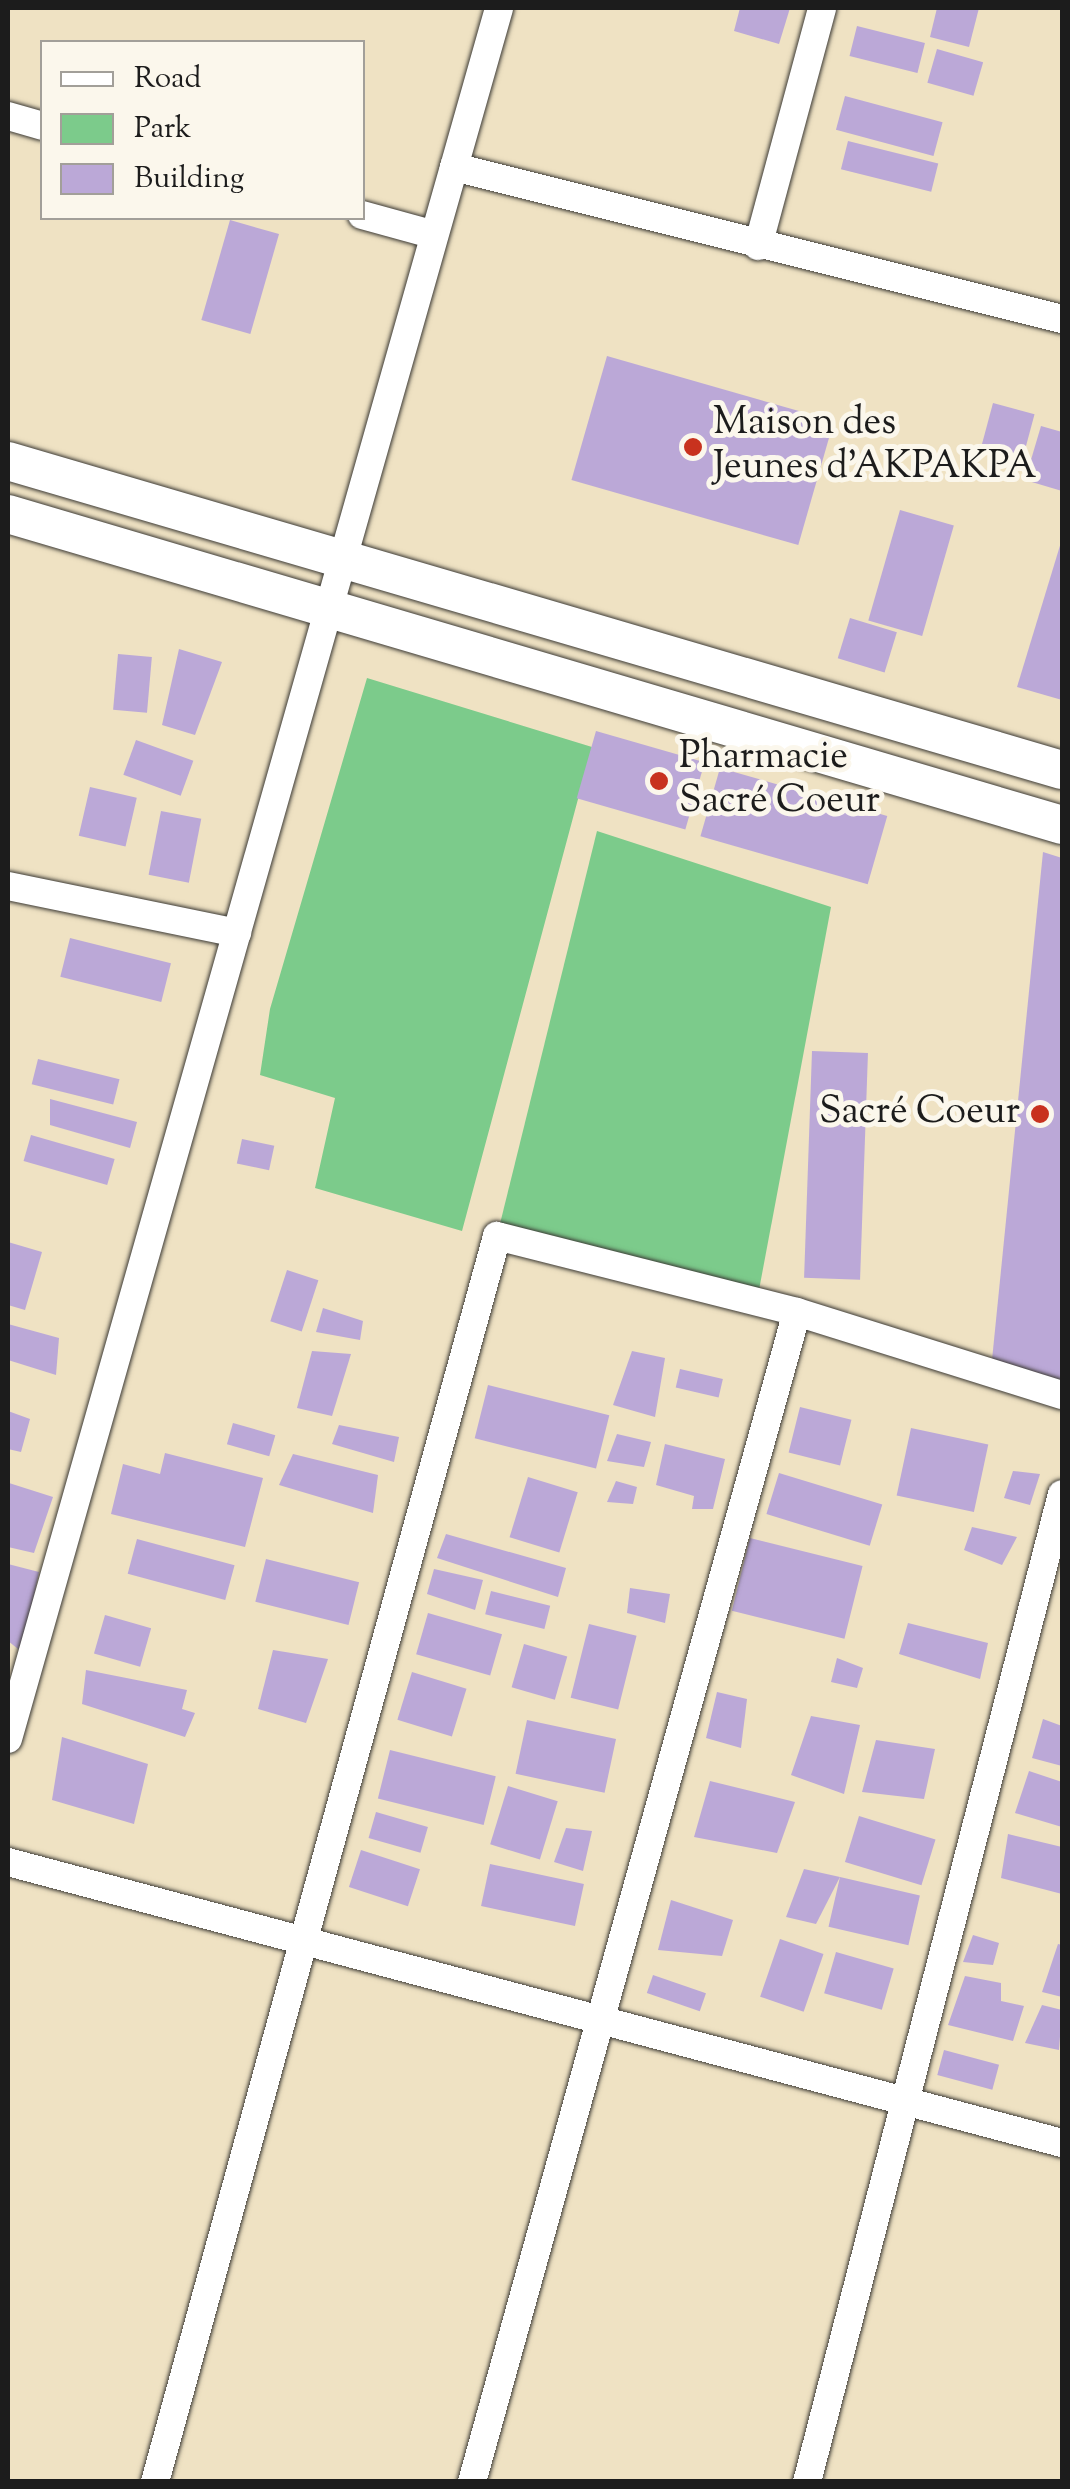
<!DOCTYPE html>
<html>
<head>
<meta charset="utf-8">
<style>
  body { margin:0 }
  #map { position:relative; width:1070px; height:2489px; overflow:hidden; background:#efe2c3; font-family:"Sorts Mill Goudy",serif }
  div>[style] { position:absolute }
  .green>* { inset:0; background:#7ccb8b }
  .building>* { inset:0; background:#bba8d7; transform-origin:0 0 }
  .roads { filter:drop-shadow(0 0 2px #3c3a35) drop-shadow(0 0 2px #3c3a35) }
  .minor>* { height:28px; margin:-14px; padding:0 14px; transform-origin:14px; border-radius:14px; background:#fff }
  .secondary>* { height:38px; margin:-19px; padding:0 19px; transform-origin:19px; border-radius:19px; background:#fff }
  .dots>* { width:28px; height:28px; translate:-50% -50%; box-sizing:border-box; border:5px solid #fbf7ec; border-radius:50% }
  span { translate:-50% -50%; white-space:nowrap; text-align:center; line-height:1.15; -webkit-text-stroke:10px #fbf7ec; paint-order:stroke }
  .poi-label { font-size:38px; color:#1c1c1c }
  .left { translate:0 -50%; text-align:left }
  .right { translate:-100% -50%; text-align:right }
  .frame { position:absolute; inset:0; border:10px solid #1c1c1c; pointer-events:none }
  .legend { position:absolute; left:40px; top:40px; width:325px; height:180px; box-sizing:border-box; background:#fbf7ec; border:2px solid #a29f99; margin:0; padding:12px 18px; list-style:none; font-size:30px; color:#1c1c1c }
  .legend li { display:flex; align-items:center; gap:20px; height:50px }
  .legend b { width:50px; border:2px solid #a29f99 }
</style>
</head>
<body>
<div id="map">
  <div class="green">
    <div style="clip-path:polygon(367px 678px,592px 747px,462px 1231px,315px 1188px,335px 1098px,260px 1075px,270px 1009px)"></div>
    <div style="clip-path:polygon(597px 831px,831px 907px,759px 1290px,497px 1236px)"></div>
  </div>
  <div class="building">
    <div style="clip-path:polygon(740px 8px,790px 8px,779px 44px,734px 31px)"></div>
    <div style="clip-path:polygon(937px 8px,979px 8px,969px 47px,930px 37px)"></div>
    <div style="left:857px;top:26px;width:70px;height:31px;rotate:14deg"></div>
    <div style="left:937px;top:49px;width:48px;height:35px;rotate:16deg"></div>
    <div style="left:845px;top:96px;width:101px;height:35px;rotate:15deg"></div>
    <div style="left:848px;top:141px;width:93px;height:29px;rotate:14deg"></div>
    <div style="left:230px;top:220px;width:51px;height:104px;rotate:16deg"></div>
    <div style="left:607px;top:356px;width:236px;height:129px;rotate:16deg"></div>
    <div style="left:993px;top:403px;width:43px;height:43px;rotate:15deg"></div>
    <div style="clip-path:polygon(1041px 426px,1062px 432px,1062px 491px,1025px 480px)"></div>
    <div style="left:900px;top:510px;width:56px;height:115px;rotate:16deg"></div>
    <div style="clip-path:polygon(1062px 539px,1062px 700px,1017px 687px)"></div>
    <div style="left:850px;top:618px;width:49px;height:42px;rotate:17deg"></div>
    <div style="clip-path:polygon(179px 649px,222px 662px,195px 735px,162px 725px)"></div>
    <div style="left:118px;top:654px;width:34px;height:56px;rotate:5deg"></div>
    <div style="left:596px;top:731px;width:113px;height:70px;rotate:16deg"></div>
    <div style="left:136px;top:740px;width:61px;height:37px;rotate:20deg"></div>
    <div style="left:720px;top:768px;width:174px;height:71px;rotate:16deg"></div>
    <div style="left:90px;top:787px;width:48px;height:50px;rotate:13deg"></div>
    <div style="left:161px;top:811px;width:41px;height:65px;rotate:11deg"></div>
    <div style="clip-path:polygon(1043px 852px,1062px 858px,1062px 1390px,991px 1370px)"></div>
    <div style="left:70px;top:938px;width:104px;height:40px;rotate:14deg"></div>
    <div style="left:812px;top:1051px;width:56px;height:227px;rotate:2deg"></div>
    <div style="left:38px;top:1059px;width:84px;height:26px;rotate:14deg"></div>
    <div style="clip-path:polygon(50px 1099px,137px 1122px,130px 1148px,50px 1125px)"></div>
    <div style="left:31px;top:1135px;width:87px;height:27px;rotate:16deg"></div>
    <div style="left:242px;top:1139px;width:33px;height:25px;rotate:12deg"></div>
    <div style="clip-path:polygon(8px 1242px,42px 1252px,25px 1310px,8px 1305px)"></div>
    <div style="left:287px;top:1270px;width:33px;height:54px;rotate:18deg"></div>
    <div style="clip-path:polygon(323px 1308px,363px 1321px,360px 1340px,316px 1332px)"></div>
    <div style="clip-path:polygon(8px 1324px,59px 1338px,56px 1375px,8px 1360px)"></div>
    <div style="clip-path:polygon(312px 1351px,351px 1354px,332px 1416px,297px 1408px)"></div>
    <div style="clip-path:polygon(632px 1351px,665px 1358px,655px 1417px,613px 1405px)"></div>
    <div style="left:680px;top:1369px;width:44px;height:19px;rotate:13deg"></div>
    <div style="left:488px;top:1385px;width:125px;height:55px;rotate:14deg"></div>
    <div style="left:800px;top:1407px;width:53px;height:47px;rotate:14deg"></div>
    <div style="clip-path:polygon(8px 1411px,30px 1419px,21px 1452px,8px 1449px)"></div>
    <div style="left:233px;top:1423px;width:44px;height:22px;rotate:16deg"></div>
    <div style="clip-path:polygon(339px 1425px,399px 1437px,394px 1462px,332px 1444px)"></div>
    <div style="left:911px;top:1428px;width:79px;height:69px;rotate:12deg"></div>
    <div style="clip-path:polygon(617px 1434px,651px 1442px,644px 1467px,607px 1461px)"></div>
    <div style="clip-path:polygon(665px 1444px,725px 1459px,713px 1509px,692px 1509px,694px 1496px,656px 1485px)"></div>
    <div style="clip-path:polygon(165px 1453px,263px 1478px,245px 1547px,111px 1514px,123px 1464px,160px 1474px)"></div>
    <div style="clip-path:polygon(293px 1454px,378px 1475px,373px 1513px,279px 1485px)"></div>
    <div style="clip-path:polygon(1013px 1471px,1040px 1474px,1030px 1505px,1004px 1498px)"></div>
    <div style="left:779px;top:1473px;width:108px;height:43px;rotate:17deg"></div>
    <div style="left:528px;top:1477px;width:52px;height:63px;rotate:17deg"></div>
    <div style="clip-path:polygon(616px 1481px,637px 1487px,633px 1504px,607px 1502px)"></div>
    <div style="clip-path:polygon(9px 1483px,53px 1497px,34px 1553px,8px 1547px)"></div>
    <div style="clip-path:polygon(972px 1527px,1017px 1537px,1002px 1565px,964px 1550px)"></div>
    <div style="clip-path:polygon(446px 1534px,566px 1568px,558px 1597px,437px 1558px)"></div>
    <div style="left:750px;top:1538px;width:116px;height:75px;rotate:14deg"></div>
    <div style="left:137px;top:1539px;width:101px;height:36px;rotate:15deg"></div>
    <div style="left:266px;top:1559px;width:96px;height:44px;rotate:14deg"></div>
    <div style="clip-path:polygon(8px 1564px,39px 1572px,22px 1652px,8px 1641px)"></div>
    <div style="clip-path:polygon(434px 1569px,483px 1580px,475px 1610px,427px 1594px)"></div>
    <div style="clip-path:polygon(630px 1588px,670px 1594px,665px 1623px,627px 1613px)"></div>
    <div style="left:491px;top:1591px;width:61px;height:24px;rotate:14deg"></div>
    <div style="left:428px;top:1613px;width:77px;height:43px;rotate:16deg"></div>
    <div style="left:105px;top:1615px;width:48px;height:40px;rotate:16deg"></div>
    <div style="clip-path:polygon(908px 1623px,988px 1643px,980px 1679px,899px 1654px)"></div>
    <div style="left:589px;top:1624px;width:49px;height:76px;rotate:14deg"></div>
    <div style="left:524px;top:1644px;width:45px;height:45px;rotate:16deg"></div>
    <div style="clip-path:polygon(273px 1650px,328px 1659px,306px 1723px,258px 1709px)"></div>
    <div style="clip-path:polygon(837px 1658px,863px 1668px,857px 1688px,831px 1682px)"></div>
    <div style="clip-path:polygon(86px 1670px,187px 1690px,182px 1709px,195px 1713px,185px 1737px,82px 1704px)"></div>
    <div style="left:412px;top:1672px;width:57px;height:50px;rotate:17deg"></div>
    <div style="clip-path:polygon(717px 1692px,747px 1699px,741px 1748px,706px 1738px)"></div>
    <div style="clip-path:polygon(811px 1716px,860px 1725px,844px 1794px,791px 1775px)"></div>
    <div style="clip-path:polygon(1043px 1719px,1062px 1726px,1062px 1766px,1032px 1758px)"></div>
    <div style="left:527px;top:1720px;width:91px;height:55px;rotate:12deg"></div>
    <div style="clip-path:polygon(62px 1737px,148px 1764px,134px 1824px,52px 1800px)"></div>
    <div style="clip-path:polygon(876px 1740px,935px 1749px,924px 1799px,862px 1792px)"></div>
    <div style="left:390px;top:1750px;width:109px;height:50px;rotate:14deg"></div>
    <div style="clip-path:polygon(1029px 1771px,1062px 1782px,1062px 1827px,1015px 1813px)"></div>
    <div style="clip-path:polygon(710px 1781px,795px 1802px,777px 1853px,694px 1837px)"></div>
    <div style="left:508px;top:1786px;width:52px;height:61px;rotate:17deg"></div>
    <div style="left:376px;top:1812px;width:54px;height:27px;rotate:16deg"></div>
    <div style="left:859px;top:1816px;width:80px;height:48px;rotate:17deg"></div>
    <div style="clip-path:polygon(566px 1828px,592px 1831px,583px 1871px,554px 1862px)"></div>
    <div style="clip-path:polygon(1008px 1834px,1062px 1847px,1062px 1894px,1001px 1878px)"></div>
    <div style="left:361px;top:1850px;width:62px;height:39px;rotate:18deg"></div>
    <div style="left:490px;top:1864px;width:96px;height:43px;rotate:12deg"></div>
    <div style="clip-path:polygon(804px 1869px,840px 1877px,816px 1924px,786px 1917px)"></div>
    <div style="left:840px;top:1877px;width:82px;height:51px;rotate:13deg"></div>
    <div style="clip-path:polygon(671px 1900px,733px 1920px,722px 1956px,658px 1950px)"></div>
    <div style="clip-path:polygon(973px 1935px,999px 1943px,993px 1965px,963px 1962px)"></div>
    <div style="left:780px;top:1939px;width:46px;height:61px;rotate:19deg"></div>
    <div style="clip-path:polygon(1058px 1944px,1062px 1945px,1062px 1997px,1042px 1992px)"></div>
    <div style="left:836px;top:1952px;width:60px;height:43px;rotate:16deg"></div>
    <div style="left:653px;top:1975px;width:56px;height:19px;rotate:19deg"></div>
    <div style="clip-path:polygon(965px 1976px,1001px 1983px,1001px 2001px,1024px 2006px,1013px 2041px,948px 2025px)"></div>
    <div style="clip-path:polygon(1042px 2005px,1062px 2010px,1059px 2050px,1025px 2043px)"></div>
    <div style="left:944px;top:2050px;width:57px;height:26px;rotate:15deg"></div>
  </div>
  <div class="roads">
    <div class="minor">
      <div style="left:8px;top:116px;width:35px;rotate:16deg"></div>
      <div style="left:454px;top:167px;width:627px;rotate:14.04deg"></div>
      <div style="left:362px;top:215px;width:72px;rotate:15.4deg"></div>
      <div style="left:758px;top:246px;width:246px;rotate:-74.9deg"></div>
      <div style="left:8px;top:886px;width:234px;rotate:11.6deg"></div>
      <div style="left:8px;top:1739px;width:1799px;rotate:-74.16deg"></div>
      <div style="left:8px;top:1862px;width:1091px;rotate:14.93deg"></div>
      <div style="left:155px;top:2482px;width:1292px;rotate:-74.65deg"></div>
      <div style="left:497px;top:1236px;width:309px;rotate:14.2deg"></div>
      <div style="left:797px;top:1312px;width:278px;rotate:17.4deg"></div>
      <div style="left:472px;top:2482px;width:1214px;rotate:-74.48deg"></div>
      <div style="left:807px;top:2482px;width:1020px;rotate:-75.53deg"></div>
    </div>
    <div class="secondary">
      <div style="left:8px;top:461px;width:1098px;rotate:16.34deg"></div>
      <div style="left:8px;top:514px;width:1099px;rotate:16.44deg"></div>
    </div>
  </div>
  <div class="dots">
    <div style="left:693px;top:447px;background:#c8321e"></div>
    <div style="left:659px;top:781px;background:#c8321e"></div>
    <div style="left:1040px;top:1114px;background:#c8321e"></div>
  </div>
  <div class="poi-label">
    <span class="left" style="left:713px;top:447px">Maison des<br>Jeunes d'AKPAKPA</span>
    <span class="left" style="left:679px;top:781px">Pharmacie<br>Sacré Coeur</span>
    <span class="right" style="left:1020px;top:1114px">Sacré Coeur</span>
  </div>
  <div class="frame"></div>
  <ul class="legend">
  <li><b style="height:12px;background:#fff"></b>Road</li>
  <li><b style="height:28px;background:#7ccb8b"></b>Park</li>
  <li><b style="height:28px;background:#bba8d7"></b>Building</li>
  </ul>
</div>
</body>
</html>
